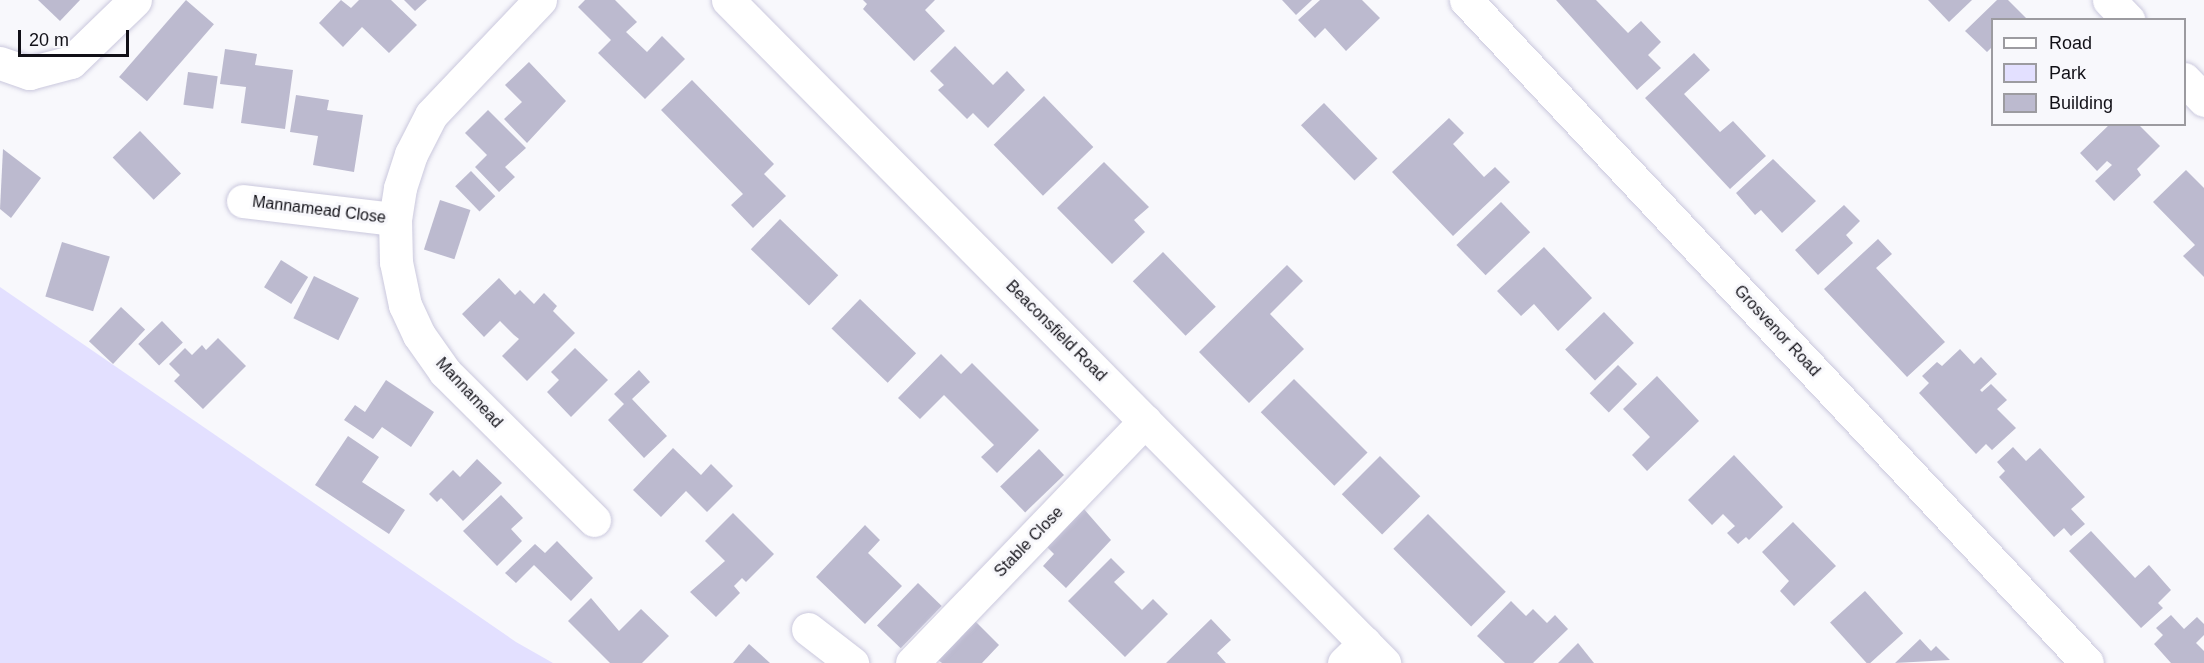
<!DOCTYPE html>
<html>
<head>
<meta charset="utf-8">
<style>
  body { margin:0 }
  #map { position:relative; width:2204px; height:663px; overflow:hidden; background:#f8f8fc; font-family:Arial,sans-serif }
  div>[style] { position:absolute }
  .green>* { inset:0; background:#e3e0ff }
  .building>* { inset:0; background:#bcbacf; transform-origin:0 0 }
  .roads { filter:drop-shadow(0 0 2px #cac8dd) drop-shadow(0 0 2px #cac8dd) }
  .minor>* { height:33px; margin:-16.5px; padding:0 16.5px; transform-origin:16.5px; border-radius:16.5px; background:#fff }
  span { translate:-50% -50%; white-space:nowrap; text-align:center; line-height:1.15; -webkit-text-stroke:6px #f8f8fc; paint-order:stroke }
  .street-label { font-size:16px; color:#111017 }
  .legend { position:absolute; left:1991px; top:18px; width:195px; height:108px; box-sizing:border-box; background:#f8f8fc; border:2px solid #9c9ba0; margin:0; padding:8px 10px; list-style:none; font-size:18px; color:#111017 }
  .legend li { display:flex; align-items:center; gap:12px; height:30px }
  .legend b { width:30px; border:2px solid #9c9ba0 }
  .scale { position:absolute; left:18px; top:30px; width:111px; height:27px; box-sizing:border-box; border:3px solid #111017; border-top:0; padding-left:8px; font-size:18px; line-height:21px; white-space:nowrap; color:#111017; -webkit-text-stroke:4px #f8f8fc; paint-order:stroke }
</style>
</head>
<body>
<div id="map">
  <div class="green">
    <div style="clip-path:polygon(0 287px,516px 642px,553px 663px,0 663px)"></div>
  </div>
  <div class="building">
    <div style="clip-path:polygon(38px 0,80px 0,60px 21px)"></div>
    <div style="left:186px;top:0;width:37px;height:102px;rotate:41deg"></div>
    <div style="clip-path:polygon(341px 0,351px 8px,359px 0,391px 0,417px 25px,389px 53px,362px 27px,343px 47px,319px 23px)"></div>
    <div style="clip-path:polygon(404px 0,427px 0,415px 11px)"></div>
    <div style="clip-path:polygon(585px 0,615px 0,637px 22px,626px 32px,647px 52px,662px 36px,685px 59px,645px 99px,598px 53px,611px 40px,578px 7px)"></div>
    <div style="clip-path:polygon(863px 0,935px 0,925px 10px,945px 31px,914px 61px,863px 9px,867px 4px)"></div>
    <div style="clip-path:polygon(1282px 0,1312px 0,1296px 15px)"></div>
    <div style="clip-path:polygon(1320px 0,1362px 0,1380px 18px,1346px 51px,1325px 28px,1315px 38px,1298px 20px)"></div>
    <div style="clip-path:polygon(1556px 0,1596px 0,1628px 33px,1641px 21px,1661px 42px,1648px 55px,1661px 68px,1637px 90px)"></div>
    <div style="clip-path:polygon(1928px 0,1972px 0,1949px 22px)"></div>
    <div style="clip-path:polygon(1997px 0,2008px 0,2028px 20px,1992px 20px,1992px 47px,1987px 52px,1965px 31px)"></div>
    <div style="clip-path:polygon(955px 46px,993px 85px,1007px 71px,1025px 90px,988px 128px,973px 113px,967px 119px,938px 90px,944px 85px,930px 71px)"></div>
    <div style="clip-path:polygon(225px 49px,257px 54px,255px 65px,293px 70px,285px 129px,241px 123px,246px 87px,220px 84px)"></div>
    <div style="clip-path:polygon(1694px 53px,1710px 70px,1684px 94px,1720px 132px,1733px 121px,1766px 156px,1730px 189px,1645px 98px)"></div>
    <div style="clip-path:polygon(529px 62px,566px 101px,527px 143px,504px 119px,522px 102px,505px 85px)"></div>
    <div style="left:188px;top:72px;width:30px;height:33px;rotate:8deg"></div>
    <div style="clip-path:polygon(692px 80px,774px 164px,764px 174px,786px 196px,753px 228px,731px 205px,743px 194px,661px 110px)"></div>
    <div style="clip-path:polygon(296px 95px,329px 100px,327px 110px,363px 115px,354px 172px,313px 165px,318px 136px,290px 132px)"></div>
    <div style="left:1044px;top:96px;width:71px;height:70px;rotate:46deg"></div>
    <div style="left:1324px;top:103px;width:77px;height:32px;rotate:46deg"></div>
    <div style="clip-path:polygon(488px 110px,526px 148px,505px 167px,515px 177px,499px 192px,475px 167px,487px 155px,465px 133px)"></div>
    <div style="clip-path:polygon(1449px 118px,1464px 133px,1453px 144px,1484px 177px,1495px 167px,1510px 182px,1453px 236px,1392px 172px)"></div>
    <div style="clip-path:polygon(2110px 124px,2138px 124px,2160px 146px,2137px 169px,2141px 175px,2114px 201px,2095px 181px,2112px 165px,2107px 161px,2097px 171px,2080px 153px)"></div>
    <div style="left:140px;top:131px;width:59px;height:38px;rotate:46deg"></div>
    <div style="clip-path:polygon(3px 149px,41px 178px,11px 218px,0 209px)"></div>
    <div style="clip-path:polygon(1773px 159px,1816px 201px,1782px 233px,1761px 210px,1755px 215px,1736px 193px)"></div>
    <div style="clip-path:polygon(1104px 162px,1149px 207px,1134px 220px,1145px 232px,1112px 264px,1057px 208px)"></div>
    <div style="clip-path:polygon(2186px 170px,2204px 188px,2204px 277px,2183px 256px,2195px 245px,2153px 202px)"></div>
    <div style="left:471px;top:171px;width:35px;height:22px;rotate:46deg"></div>
    <div style="left:440px;top:200px;width:32px;height:52px;rotate:18deg"></div>
    <div style="left:1501px;top:202px;width:42px;height:62px;rotate:46deg"></div>
    <div style="clip-path:polygon(1844px 205px,1860px 221px,1846px 235px,1853px 243px,1818px 275px,1795px 250px)"></div>
    <div style="left:780px;top:219px;width:81px;height:42px;rotate:44deg"></div>
    <div style="clip-path:polygon(1878px 239px,1892px 254px,1876px 268px,1945px 342px,1907px 377px,1824px 289px)"></div>
    <div style="left:62px;top:242px;width:50px;height:57px;rotate:17deg"></div>
    <div style="clip-path:polygon(1544px 247px,1592px 298px,1558px 331px,1534px 304px,1521px 316px,1497px 291px)"></div>
    <div style="left:1163px;top:252px;width:76px;height:42px;rotate:46deg"></div>
    <div style="left:281px;top:260px;width:32px;height:32px;rotate:32deg"></div>
    <div style="clip-path:polygon(1287px 265px,1303px 281px,1270px 314px,1304px 349px,1249px 403px,1199px 352px)"></div>
    <div style="left:314px;top:276px;width:50px;height:47px;rotate:26deg"></div>
    <div style="clip-path:polygon(499px 278px,515px 295px,520px 290px,534px 304px,544px 293px,557px 306px,553px 311px,575px 333px,527px 381px,502px 356px,519px 339px,514px 335px,500px 321px,484px 337px,462px 314px)"></div>
    <div style="left:860px;top:299px;width:78px;height:41px;rotate:44deg"></div>
    <div style="left:121px;top:307px;width:33px;height:47px;rotate:43deg"></div>
    <div style="left:1604px;top:312px;width:43px;height:54px;rotate:46deg"></div>
    <div style="left:162px;top:321px;width:30px;height:33px;rotate:46deg"></div>
    <div style="clip-path:polygon(218px 338px,246px 366px,203px 409px,174px 381px,180px 375px,169px 364px,185px 348px,192px 355px,202px 345px,206px 350px)"></div>
    <div style="clip-path:polygon(575px 348px,608px 380px,571px 417px,547px 392px,559px 380px,551px 372px)"></div>
    <div style="clip-path:polygon(1960px 349px,1974px 364px,1981px 357px,1997px 374px,1980px 390px,1982px 392px,1991px 384px,2007px 400px,1997px 409px,2016px 428px,1992px 450px,1986px 444px,1976px 454px,1919px 393px,1929px 383px,1922px 376px,1937px 362px,1942px 366px)"></div>
    <div style="clip-path:polygon(941px 354px,961px 374px,972px 363px,1039px 430px,997px 473px,981px 457px,994px 445px,944px 395px,920px 419px,898px 398px)"></div>
    <div style="left:1618px;top:365px;width:27px;height:40px;rotate:45deg"></div>
    <div style="clip-path:polygon(639px 370px,650px 382px,632px 399px,667px 436px,644px 458px,608px 420px,624px 404px,614px 394px)"></div>
    <div style="clip-path:polygon(1657px 376px,1699px 421px,1647px 471px,1632px 455px,1650px 437px,1623px 409px)"></div>
    <div style="left:1294px;top:379px;width:104px;height:47px;rotate:45deg"></div>
    <div style="clip-path:polygon(386px 380px,434px 412px,411px 447px,382px 427px,373px 439px,344px 420px,355px 405px,365px 412px)"></div>
    <div style="clip-path:polygon(348px 436px,379px 457px,362px 482px,405px 510px,389px 534px,315px 485px)"></div>
    <div style="clip-path:polygon(2013px 447px,2026px 461px,2040px 448px,2085px 497px,2071px 509px,2085px 524px,2071px 536px,2064px 528px,2054px 537px,1999px 477px,2005px 471px,1997px 462px)"></div>
    <div style="clip-path:polygon(673px 448px,701px 475px,711px 464px,733px 486px,707px 512px,686px 491px,661px 517px,633px 490px)"></div>
    <div style="left:1039px;top:449px;width:36px;height:54px;rotate:46deg"></div>
    <div style="clip-path:polygon(1734px 455px,1783px 507px,1749px 540px,1746px 537px,1738px 544px,1727px 533px,1735px 526px,1723px 514px,1712px 525px,1688px 500px)"></div>
    <div style="left:1380px;top:456px;width:57px;height:54px;rotate:45deg"></div>
    <div style="clip-path:polygon(477px 459px,502px 483px,463px 521px,441px 498px,437px 502px,429px 494px,453px 470px,460px 477px)"></div>
    <div style="clip-path:polygon(501px 495px,523px 518px,511px 529px,522px 541px,497px 566px,463px 531px)"></div>
    <div style="clip-path:polygon(1083px 508px,1111px 540px,1066px 588px,1043px 566px,1054px 554px,1046px 546px)"></div>
    <div style="clip-path:polygon(733px 513px,774px 554px,746px 582px,742px 578px,734px 586px,740px 593px,716px 617px,690px 592px,725px 561px,705px 541px)"></div>
    <div style="left:1428px;top:514px;width:110px;height:49px;rotate:45deg"></div>
    <div style="clip-path:polygon(1793px 522px,1836px 566px,1794px 606px,1780px 591px,1789px 581px,1762px 552px)"></div>
    <div style="clip-path:polygon(865px 525px,880px 540px,868px 553px,902px 586px,865px 624px,816px 577px)"></div>
    <div style="clip-path:polygon(2091px 531px,2135px 578px,2149px 565px,2171px 590px,2158px 603px,2163px 608px,2141px 628px,2069px 551px)"></div>
    <div style="clip-path:polygon(557px 541px,593px 578px,571px 601px,534px 565px,516px 583px,505px 573px,535px 544px,545px 553px)"></div>
    <div style="clip-path:polygon(1111px 558px,1125px 572px,1114px 582px,1142px 610px,1153px 599px,1168px 614px,1125px 657px,1068px 601px)"></div>
    <div style="left:918px;top:583px;width:33px;height:59px;rotate:44deg"></div>
    <div style="left:1865px;top:591px;width:57px;height:47px;rotate:48deg"></div>
    <div style="clip-path:polygon(591px 598px,619px 631px,641px 609px,669px 636px,642px 663px,610px 663px,568px 621px)"></div>
    <div style="clip-path:polygon(1511px 601px,1526px 616px,1533px 609px,1547px 623px,1555px 615px,1568px 629px,1533px 663px,1505px 663px,1477px 636px)"></div>
    <div style="clip-path:polygon(2171px 615px,2184px 629px,2197px 617px,2204px 624px,2204px 635px,2196px 643px,2204px 651px,2204px 663px,2171px 663px,2154px 644px,2163px 635px,2156px 628px)"></div>
    <div style="clip-path:polygon(1211px 619px,1231px 640px,1217px 653px,1226px 663px,1166px 663px)"></div>
    <div style="clip-path:polygon(974px 620px,999px 645px,982px 663px,942px 663px,938px 660px)"></div>
    <div style="clip-path:polygon(1920px 639px,1931px 651px,1936px 646px,1950px 660px,1895px 663px)"></div>
    <div style="clip-path:polygon(1578px 643px,1594px 663px,1558px 663px)"></div>
    <div style="clip-path:polygon(749px 644px,770px 663px,733px 663px)"></div>
  </div>
  <div class="roads">
    <div class="minor">
      <div style="left:540px;top:0;width:158px;rotate:133.5deg"></div>
      <div style="left:431px;top:115px;width:44px;rotate:117.1deg"></div>
      <div style="left:411px;top:154px;width:36px;rotate:108deg"></div>
      <div style="left:400px;top:188px;width:31px;rotate:99deg"></div>
      <div style="left:395px;top:219px;width:43px;rotate:88.7deg"></div>
      <div style="left:396px;top:262px;width:44px;rotate:78.2deg"></div>
      <div style="left:405px;top:305px;width:33px;rotate:65deg"></div>
      <div style="left:419px;top:335px;width:45px;rotate:54.9deg"></div>
      <div style="left:445px;top:372px;width:210px;rotate:44.8deg"></div>
      <div style="left:728px;top:0;width:933px;rotate:45.3deg"></div>
      <div style="left:1466px;top:0;width:908px;rotate:46.87deg"></div>
      <div style="left:2109px;top:0;width:28px;rotate:46deg"></div>
      <div style="left:0;top:63px;width:31px;rotate:19deg"></div>
      <div style="left:29px;top:73px;width:43px;rotate:-14.7deg"></div>
      <div style="left:71px;top:62px;width:89px;rotate:-44.1deg"></div>
      <div style="left:2184px;top:79px;width:29px;rotate:46deg"></div>
      <div style="left:243px;top:201px;width:153px;rotate:6.8deg"></div>
      <div style="left:808px;top:629px;width:56px;rotate:37.7deg"></div>
      <div style="left:912px;top:663px;width:336px;rotate:-46.1deg"></div>
      <div style="left:1344px;top:663px;width:29px;rotate:-44deg"></div>
    </div>
  </div>
  <div class="street-label">
    <span style="left:319px;top:210px;rotate:7deg">Mannamead Close</span>
    <span style="left:1056px;top:331px;rotate:45deg">Beaconsfield Road</span>
    <span style="left:1777px;top:331px;rotate:47deg">Grosvenor Road</span>
    <span style="left:469px;top:393px;rotate:47deg">Mannamead</span>
    <span style="left:1029px;top:542px;rotate:-46deg">Stable Close</span>
  </div>
  <ul class="legend">
  <li><b style="height:8px;background:#fff"></b>Road</li>
  <li><b style="height:16px;background:#e3e0ff"></b>Park</li>
  <li><b style="height:16px;background:#bcbacf"></b>Building</li>
  </ul>
  <div class="scale">20 m</div>
</div>
</body>
</html>
